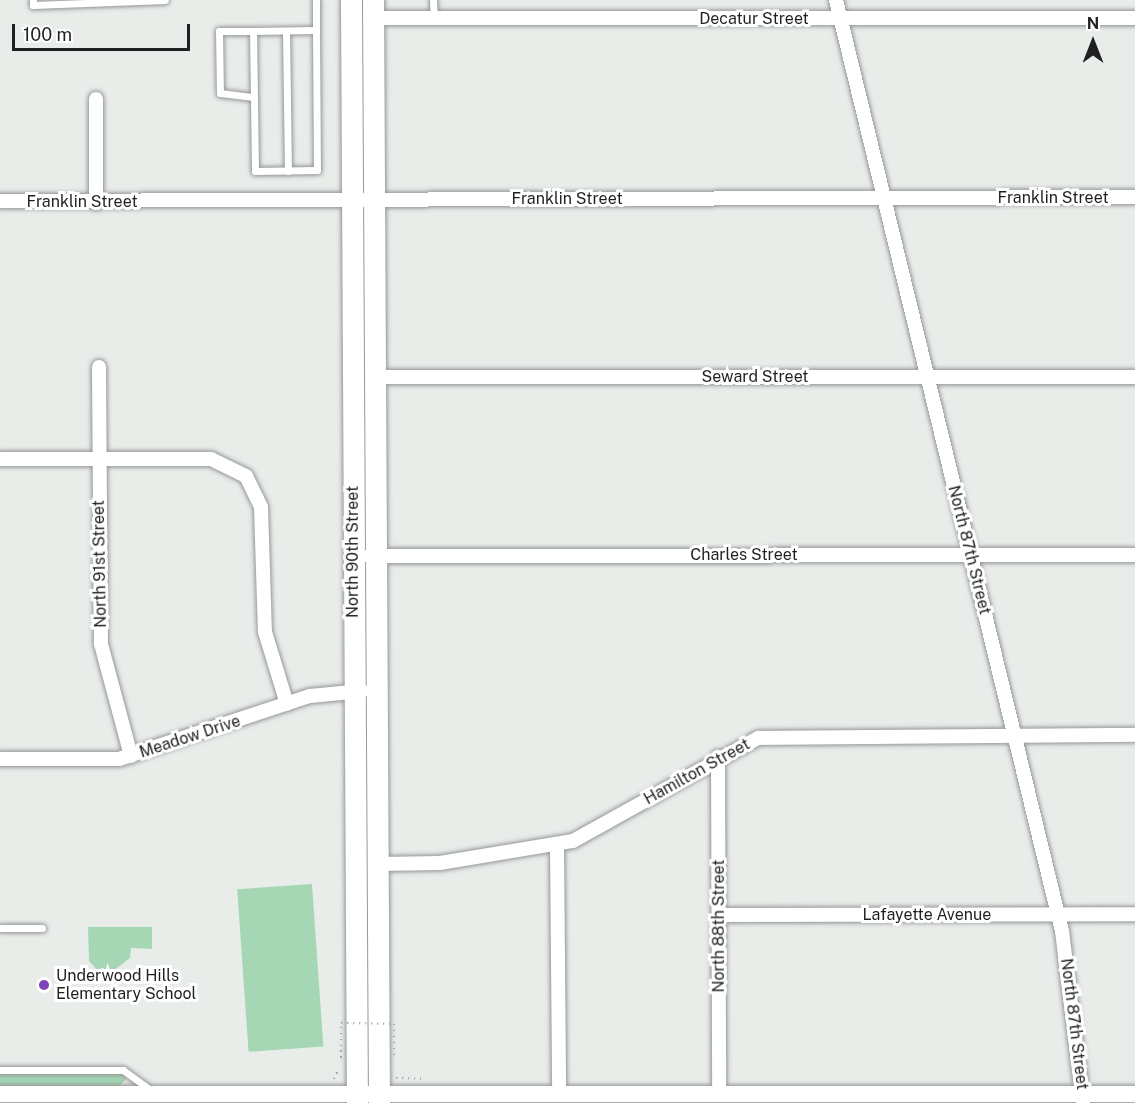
<!DOCTYPE html>
<html>
<head>
<meta charset="utf-8">
<style>
  body { margin:0 }
  #map { position:relative; width:1135px; height:1103px; overflow:hidden; background:#e9edea; font-family:"Public Sans",sans-serif }
  div>[style] { position:absolute }
  .green>* { inset:0; background:#a5d7b5; transform-origin:0 0 }
  .path>* { height:2px; margin-top:-1px; transform-origin:0; background:repeating-linear-gradient(90deg,#a3a6a4 0 1.5px,transparent 0 6px) }
  .roads { filter:drop-shadow(0 0 2px #959896) drop-shadow(0 0 2px #959896) }
  .service>* { height:7px; margin:-3.5px; padding:0 3.5px; transform-origin:3.5px; border-radius:3.5px; background:#fff }
  .minor>* { height:14px; margin:-7px; padding:0 7px; transform-origin:7px; border-radius:7px; background:#fff }
  .tertiary>* { height:16px; margin:-8px; padding:0 8px; transform-origin:8px; border-radius:8px; background:#fff }
  .primary>* { height:21px; margin:-10.5px; padding:0 10.5px; transform-origin:10.5px; border-radius:10.5px; background:#fff }
  .path-bridge>* { height:2px; margin-top:-1px; transform-origin:0; background:repeating-linear-gradient(90deg,#a3a6a4 0 1.5px,transparent 0 6px) }
  .dots>* { width:16px; height:16px; translate:-50% -50%; box-sizing:border-box; border:3px solid #fff; border-radius:50% }
  span { translate:-50% -50%; white-space:nowrap; text-align:center; line-height:1.15; -webkit-text-stroke:6px #fff; paint-order:stroke }
  .street-label { font-size:16px; color:#1f201f }
  .poi-label { font-size:16px; color:#1f201f }
  .left { translate:0 -50%; text-align:left }
  .north { position:absolute; left:1063px; top:12px; width:60px; height:60px; -webkit-text-stroke:4px #fff; paint-order:stroke; rotate:0deg; font-size:16px; font-weight:700; line-height:24px; text-align:center; color:#1f201f }
  .north::after { content:''; display:block; margin:auto; width:21px; height:27px; background:#1f201f; clip-path:polygon(50% 0,100% 100%,50% 72%,0 100%) }
  .scale { position:absolute; left:12px; top:24px; width:178px; height:27px; box-sizing:border-box; border:3px solid #1f201f; border-top:0; padding-left:8px; font-size:18px; line-height:21px; white-space:nowrap; color:#1f201f; -webkit-text-stroke:4px #fff; paint-order:stroke }
</style>
</head>
<body>
<div id="map">
  <div class="green">
    <div style="left:312px;top:884px;width:163px;height:75px;rotate:86deg"></div>
    <div style="clip-path:polygon(88px 927px,152px 927px,152px 949px,131px 948px,130px 958px,113px 971px,98px 971px,89px 961px)"></div>
    <div style="clip-path:polygon(0 1073px,122px 1073px,126px 1079px,120px 1086px,0 1086px)"></div>
  </div>
  <div class="path">
    <div style="left:396px;top:1078px;width:28px;rotate:2deg"></div>
    <div style="left:334px;top:1079px;width:12px;rotate:-66deg"></div>
  </div>
  <div class="roads">
    <div class="service">
      <div style="left:33px;top:0;width:5px;rotate:90deg"></div>
      <div style="left:33px;top:5px;width:132px;rotate:-2.2deg"></div>
      <div style="left:316px;top:0;width:30px;rotate:90deg"></div>
      <div style="left:316px;top:30px;width:140px;rotate:89.6deg"></div>
      <div style="left:317px;top:170px;width:62px;rotate:179.1deg"></div>
      <div style="left:255px;top:171px;width:140px;rotate:-90.8deg"></div>
      <div style="left:253px;top:31px;width:63px;rotate:-0.9deg"></div>
      <div style="left:433px;top:0;width:18px;rotate:87deg"></div>
      <div style="left:253px;top:31px;width:34px;rotate:180deg"></div>
      <div style="left:219px;top:31px;width:62px;rotate:89.1deg"></div>
      <div style="left:220px;top:93px;width:34px;rotate:7deg"></div>
      <div style="left:286px;top:31px;width:140px;rotate:89.2deg"></div>
      <div style="left:0;top:928px;width:42px"></div>
      <div style="left:0;top:1070px;width:123px"></div>
      <div style="left:123px;top:1070px;width:37px;rotate:36deg"></div>
    </div>
    <div class="minor">
      <div style="left:836px;top:0;width:958px;rotate:76.36deg"></div>
      <div style="left:1062px;top:931px;width:173px;rotate:83deg"></div>
      <div style="left:373px;top:18px;width:762px"></div>
      <div style="left:96px;top:99px;width:104px;rotate:90deg"></div>
      <div style="left:0;top:201px;width:1135px;rotate:-0.2deg"></div>
      <div style="left:99px;top:367px;width:277px;rotate:89.6deg"></div>
      <div style="left:101px;top:644px;width:116px;rotate:75deg"></div>
      <div style="left:375px;top:377px;width:760px"></div>
      <div style="left:0;top:459px;width:211px"></div>
      <div style="left:211px;top:459px;width:39px;rotate:26deg"></div>
      <div style="left:246px;top:476px;width:34px;rotate:64deg"></div>
      <div style="left:261px;top:507px;width:125px;rotate:88.2deg"></div>
      <div style="left:265px;top:632px;width:75px;rotate:73deg"></div>
      <div style="left:369px;top:556px;width:766px;rotate:-0.07deg"></div>
      <div style="left:718px;top:757px;width:337px;rotate:89.8deg"></div>
      <div style="left:0;top:759px;width:119px"></div>
      <div style="left:119px;top:759px;width:201px;rotate:-18.3deg"></div>
      <div style="left:310px;top:696px;width:52px;rotate:-5.5deg"></div>
      <div style="left:557px;top:845px;width:249px;rotate:89.5deg"></div>
      <div style="left:378px;top:864px;width:62px;rotate:-0.9deg"></div>
      <div style="left:440px;top:863px;width:135px;rotate:-9.4deg"></div>
      <div style="left:573px;top:841px;width:212px;rotate:-29.1deg"></div>
      <div style="left:758px;top:738px;width:377px;rotate:-0.5deg"></div>
      <div style="left:719px;top:915px;width:416px;rotate:-0.1deg"></div>
    </div>
    <div class="tertiary">
      <div style="left:0;top:1094px;width:1135px"></div>
    </div>
    <div class="primary">
      <div style="left:351px;top:0;width:1103px;rotate:89.69deg"></div>
      <div style="left:373px;top:0;width:1103px;rotate:89.69deg"></div>
    </div>
  </div>
  <div class="path-bridge">
    <div style="left:341px;top:1058px;width:35px;rotate:-90deg"></div>
    <div style="left:341px;top:1023px;width:53px;rotate:1.1deg"></div>
    <div style="left:394px;top:1024px;width:32px;rotate:90deg"></div>
  </div>
  <div class="dots">
    <div style="left:44px;top:985px;background:#8042b8"></div>
  </div>
  <div class="street-label">
    <span style="left:754px;top:19px">Decatur Street</span>
    <span style="left:1053px;top:198px">Franklin Street</span>
    <span style="left:567px;top:199px">Franklin Street</span>
    <span style="left:82px;top:202px">Franklin Street</span>
    <span style="left:755px;top:377px">Seward Street</span>
    <span style="left:969px;top:550px;rotate:76deg">North 87th Street</span>
    <span style="left:353px;top:552px;rotate:-90deg">North 90th Street</span>
    <span style="left:744px;top:555px">Charles Street</span>
    <span style="left:100px;top:564px;rotate:-91deg">North 91st Street</span>
    <span style="left:190px;top:737px;rotate:-18deg">Meadow Drive</span>
    <span style="left:697px;top:772px;rotate:-29deg">Hamilton Street</span>
    <span style="left:927px;top:915px">Lafayette Avenue</span>
    <span style="left:719px;top:926px;rotate:-90deg">North 88th Street</span>
    <span style="left:1074px;top:1024px;rotate:83deg">North 87th Street</span>
  </div>
  <div class="poi-label">
    <span class="left" style="left:56px;top:985px">Underwood Hills<br>Elementary School</span>
  </div>
  <div class="north">N</div>
  <div class="scale">100 m</div>
</div>
</body>
</html>
